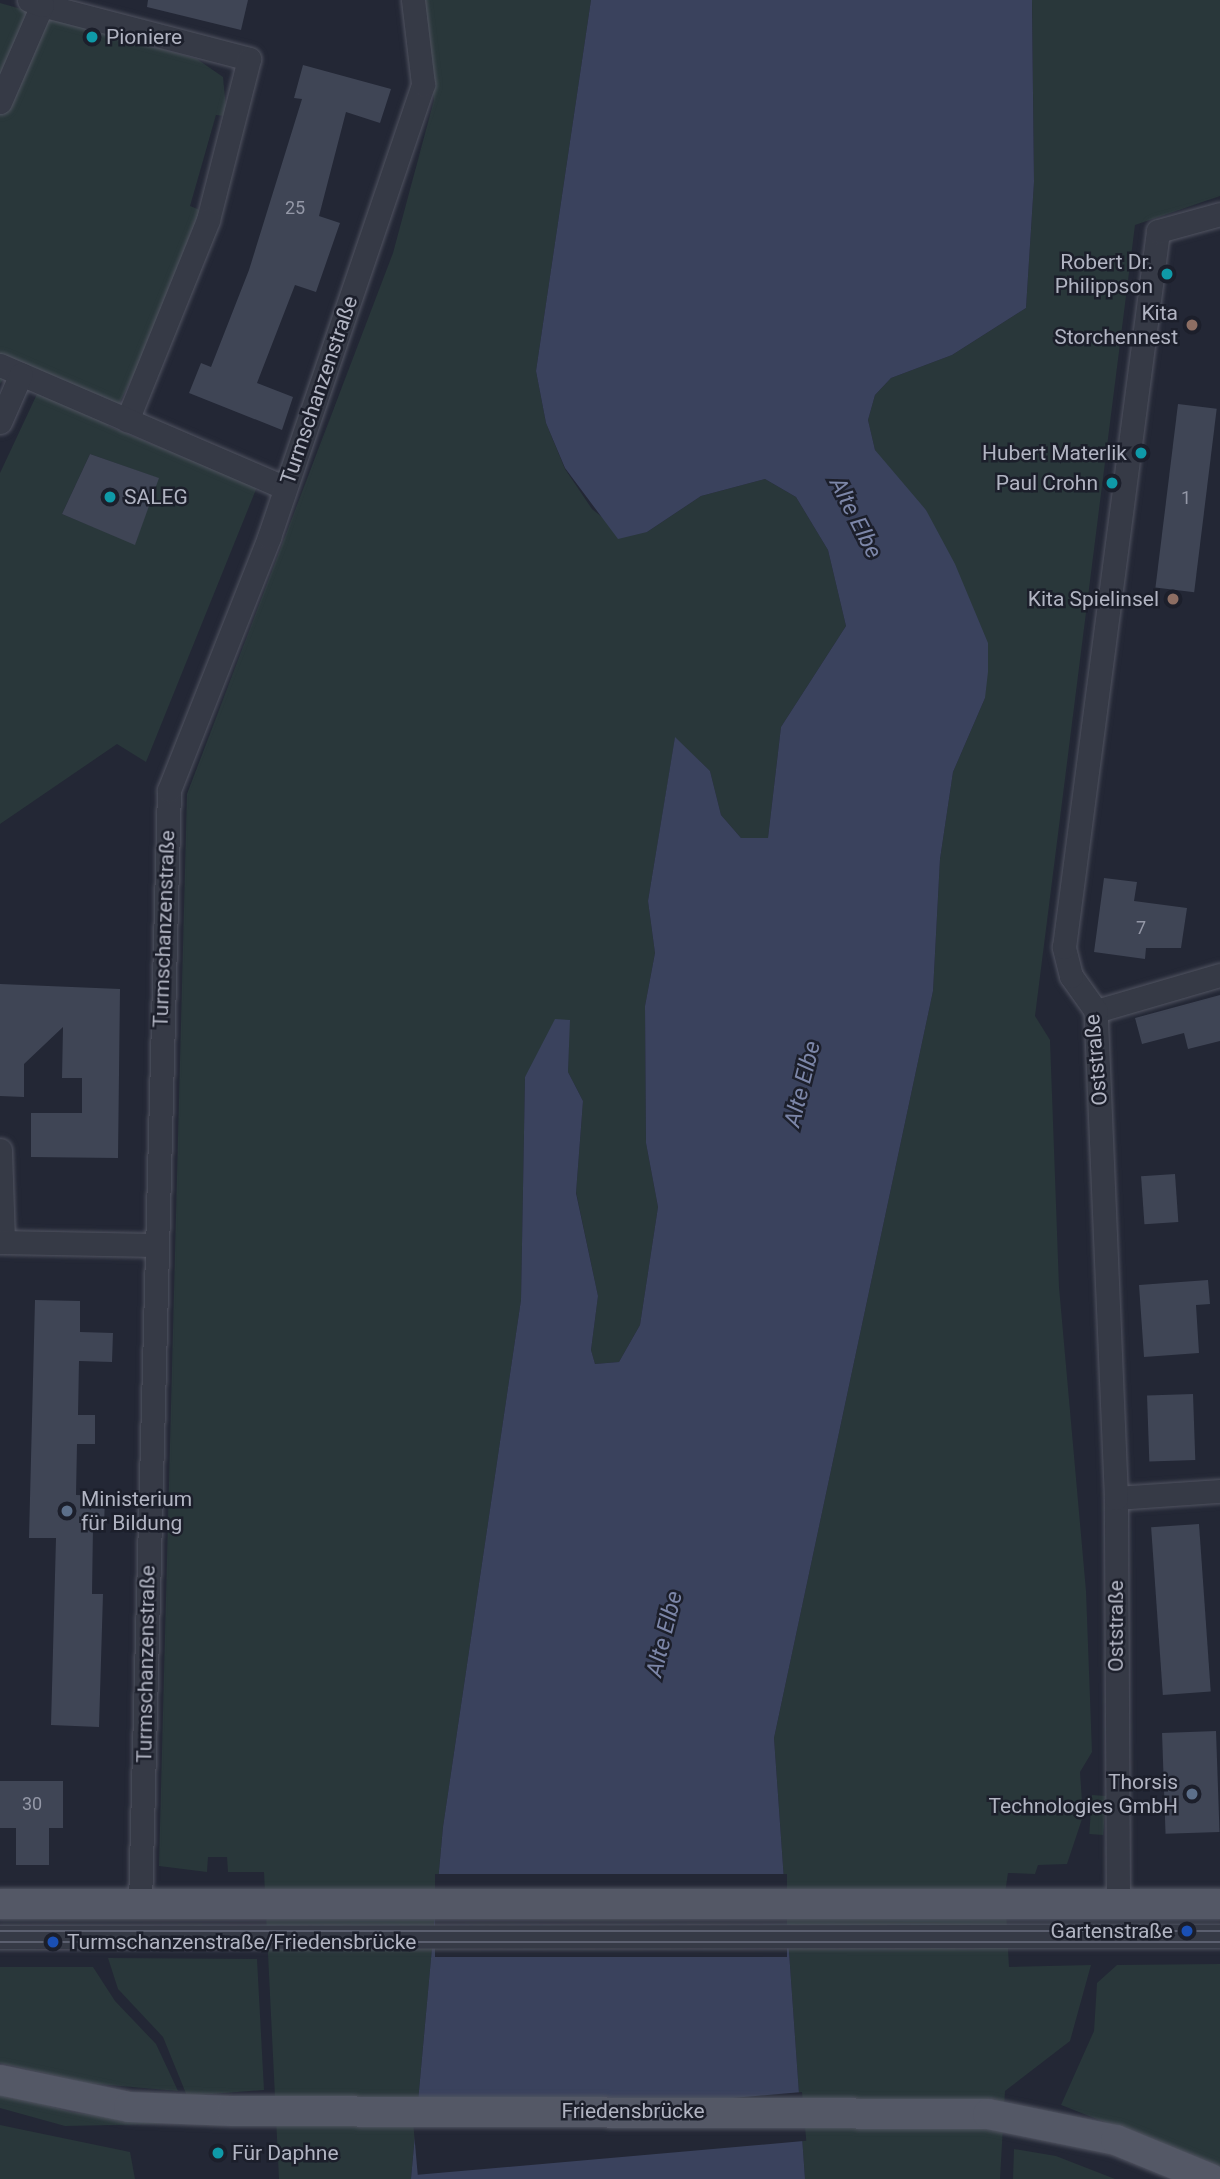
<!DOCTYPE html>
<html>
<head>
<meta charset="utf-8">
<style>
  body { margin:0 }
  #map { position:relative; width:1220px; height:2179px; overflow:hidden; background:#232735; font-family:Roboto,sans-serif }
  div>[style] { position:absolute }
  .green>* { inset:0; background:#29373a; transform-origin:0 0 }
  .water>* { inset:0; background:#3a425d }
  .pier>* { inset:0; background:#232735; transform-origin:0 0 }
  .building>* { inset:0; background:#3f4555; transform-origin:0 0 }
  .roads { filter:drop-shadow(0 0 2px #515461) drop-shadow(0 0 2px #515461) }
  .minor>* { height:23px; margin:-11.5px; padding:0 11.5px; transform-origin:11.5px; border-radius:11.5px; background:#363a46 }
  .major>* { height:30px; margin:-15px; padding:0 15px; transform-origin:15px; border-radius:15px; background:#545866 }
  .tram>* { height:2px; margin:-1px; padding:0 1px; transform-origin:1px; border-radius:1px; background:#5b5f6f }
  .dots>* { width:19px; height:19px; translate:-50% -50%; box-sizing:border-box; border:4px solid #1c1f2b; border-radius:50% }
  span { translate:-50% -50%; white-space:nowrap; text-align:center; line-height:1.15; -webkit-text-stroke:5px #1c1f2b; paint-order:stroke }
  .number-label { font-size:18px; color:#9498a7 }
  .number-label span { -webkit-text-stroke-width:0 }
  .poi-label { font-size:21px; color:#b1b4c2 }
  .left { translate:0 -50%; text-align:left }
  .right { translate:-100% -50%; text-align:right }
  .street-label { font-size:21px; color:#b1b4c2 }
  .water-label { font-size:23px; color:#7c86a8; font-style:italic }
</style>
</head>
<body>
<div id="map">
  <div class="green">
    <div style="clip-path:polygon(423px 0,591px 0,536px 371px,546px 423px,565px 469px,592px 509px,608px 522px,647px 532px,701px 496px,765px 479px,796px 497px,828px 550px,846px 626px,781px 727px,768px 838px,741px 838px,721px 815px,710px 771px,675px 738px,648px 901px,655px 953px,645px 1006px,646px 1143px,658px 1207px,640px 1325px,619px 1362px,595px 1364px,591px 1350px,598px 1296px,576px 1192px,583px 1101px,568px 1072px,569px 1020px,525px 1077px,521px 1300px,443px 1827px,411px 2179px,279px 2179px,264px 1872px,228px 1872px,227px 1857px,208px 1857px,207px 1872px,159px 1866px,187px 794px,393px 253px,434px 100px)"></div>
    <div style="clip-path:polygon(1032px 0,1220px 0,1220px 196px,1135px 225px,1035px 1016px,1050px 1040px,1059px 1287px,1086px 1591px,1092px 1752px,1080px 1772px,1083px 1816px,1067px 1864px,1038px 1865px,1035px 1874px,1008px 1873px,1005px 1893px,1009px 1967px,1091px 1965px,1070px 2041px,1005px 2091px,1000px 2179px,805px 2179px,774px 1738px,933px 991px,940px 859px,953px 772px,985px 698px,926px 510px,891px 475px,875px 450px,868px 420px,875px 395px,891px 378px,952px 355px,1026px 308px,1034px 182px)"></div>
    <div style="clip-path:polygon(evenodd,0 3px,197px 59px,223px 77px,226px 108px,224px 116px,216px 115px,190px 206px,200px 210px,153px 336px,108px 426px,257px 487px,146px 762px,117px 744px,0 824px,0 473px,38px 392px,4px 377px,0 384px,0 3px,90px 454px,158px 478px,135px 544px,62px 514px,90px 454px)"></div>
    <div style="left:1092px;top:1795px;width:14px;height:39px;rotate:4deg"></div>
    <div style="clip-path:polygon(108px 1958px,257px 1959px,264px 2090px,187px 2096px,163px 2037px,118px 1989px)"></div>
    <div style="clip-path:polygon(1220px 1964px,1220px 2167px,1061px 2105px,1094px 2031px,1097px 1983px,1117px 1965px)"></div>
    <div style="clip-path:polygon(0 1967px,93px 1967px,115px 2001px,156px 2044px,178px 2091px,86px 2083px,0 2063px)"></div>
    <div style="clip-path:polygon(0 2092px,71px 2112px,163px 2124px,65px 2126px,0 2108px)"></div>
    <div style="clip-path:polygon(0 2125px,130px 2152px,135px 2179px,0 2179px)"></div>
    <div style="clip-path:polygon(1014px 2149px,1056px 2156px,1115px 2179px,1013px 2179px)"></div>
  </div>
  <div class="water">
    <div style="clip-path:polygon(591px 0,1032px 0,1032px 7px,1034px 182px,1026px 308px,952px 355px,891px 378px,875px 395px,868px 420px,875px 450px,926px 510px,955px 564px,988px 643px,988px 672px,985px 698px,953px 772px,940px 859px,933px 991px,774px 1738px,805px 2179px,411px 2179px,443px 1827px,521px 1300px,525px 1077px,555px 1019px,570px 1020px,568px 1072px,583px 1101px,576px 1193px,598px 1296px,591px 1350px,595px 1364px,619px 1362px,640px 1325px,658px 1207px,646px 1143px,645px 1006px,655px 953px,648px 901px,675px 737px,710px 771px,721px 815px,741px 838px,768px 838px,781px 727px,846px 626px,828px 550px,796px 497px,765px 479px,701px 496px,647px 532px,618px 539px,565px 468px,546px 423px,536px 371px)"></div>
  </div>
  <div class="pier">
    <div style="left:435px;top:1874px;width:352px;height:83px"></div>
    <div style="left:802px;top:2092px;width:49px;height:390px;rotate:85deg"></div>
  </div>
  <div class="building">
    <div style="clip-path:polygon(148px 0,248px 0,241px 30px,147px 7px)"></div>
    <div style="clip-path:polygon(303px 65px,391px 89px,380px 123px,346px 112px,319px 216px,340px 223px,316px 292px,295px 285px,257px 383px,293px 397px,282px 430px,189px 393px,201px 363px,211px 367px,249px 270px,302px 99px,294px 98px)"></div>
    <div style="left:1178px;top:404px;width:39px;height:185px;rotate:7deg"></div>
    <div style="clip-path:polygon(90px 454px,159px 478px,135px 545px,62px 514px)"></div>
    <div style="clip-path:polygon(1104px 878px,1137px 882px,1134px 901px,1187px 908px,1181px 948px,1146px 948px,1145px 959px,1094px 952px)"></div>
    <div style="clip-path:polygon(0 984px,120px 989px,118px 1158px,31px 1157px,31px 1113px,82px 1113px,82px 1078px,62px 1078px,63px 1027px,24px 1064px,24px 1097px,0 1096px)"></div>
    <div style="clip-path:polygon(1220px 995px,1220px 1041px,1188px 1049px,1184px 1033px,1142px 1044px,1135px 1018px)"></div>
    <div style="left:1175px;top:1174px;width:48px;height:34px;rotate:86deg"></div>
    <div style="clip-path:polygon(1208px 1280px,1210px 1304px,1196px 1305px,1199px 1353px,1144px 1357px,1139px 1285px)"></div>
    <div style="clip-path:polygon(35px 1300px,80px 1301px,80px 1332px,113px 1333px,112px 1362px,79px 1361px,78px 1415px,95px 1415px,95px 1444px,77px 1444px,76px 1495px,105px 1496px,104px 1527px,93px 1526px,92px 1594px,103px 1594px,99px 1727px,51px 1725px,56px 1538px,29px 1538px)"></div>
    <div style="left:1193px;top:1394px;width:66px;height:46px;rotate:88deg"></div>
    <div style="left:1199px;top:1524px;width:168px;height:48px;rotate:86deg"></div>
    <div style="left:1216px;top:1731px;width:101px;height:54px;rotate:88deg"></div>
    <div style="clip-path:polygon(0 1781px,63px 1781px,63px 1828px,49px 1828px,49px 1865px,16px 1865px,16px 1828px,0 1828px)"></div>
  </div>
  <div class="roads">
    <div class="minor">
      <div style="left:42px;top:5px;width:214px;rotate:14.6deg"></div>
      <div style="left:249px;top:59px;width:166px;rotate:104.3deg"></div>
      <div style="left:208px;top:220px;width:216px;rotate:112deg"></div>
      <div style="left:0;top:102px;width:106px;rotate:-66.6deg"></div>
      <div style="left:42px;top:5px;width:14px;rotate:-159deg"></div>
      <div style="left:0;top:365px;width:310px;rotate:23.3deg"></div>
      <div style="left:0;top:422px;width:52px;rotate:-66.4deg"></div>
      <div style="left:1096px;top:1011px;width:129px;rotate:-16.2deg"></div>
      <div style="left:0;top:1150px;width:92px;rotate:88.1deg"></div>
      <div style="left:0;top:1242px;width:156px;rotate:1.1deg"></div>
      <div style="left:1116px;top:1498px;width:104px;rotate:-3.9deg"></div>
      <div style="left:1118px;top:1903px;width:405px;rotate:-90.3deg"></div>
      <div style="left:1116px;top:1498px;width:487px;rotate:-92.4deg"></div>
      <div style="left:1096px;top:1011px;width:43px;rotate:-125.5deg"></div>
      <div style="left:1071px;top:976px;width:30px;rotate:-104deg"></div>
      <div style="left:1064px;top:947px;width:722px;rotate:-82.52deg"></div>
      <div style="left:1158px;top:231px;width:64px;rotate:-15.3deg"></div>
      <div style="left:140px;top:1904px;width:1114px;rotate:-88.51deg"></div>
      <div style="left:169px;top:790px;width:272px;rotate:-68.4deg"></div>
      <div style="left:269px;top:537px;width:478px;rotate:-71.2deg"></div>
      <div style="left:423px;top:84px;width:85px;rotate:-96.8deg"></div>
      <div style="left:0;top:1937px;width:1220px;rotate:-0.05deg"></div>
    </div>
    <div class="major">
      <div style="left:0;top:1904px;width:1220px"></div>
      <div style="left:0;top:2080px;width:132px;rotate:11.8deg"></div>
      <div style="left:129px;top:2107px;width:103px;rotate:2.2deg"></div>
      <div style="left:232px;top:2111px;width:756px;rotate:0.23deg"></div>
      <div style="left:988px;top:2114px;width:131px;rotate:11.5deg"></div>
      <div style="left:1116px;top:2140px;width:103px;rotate:22.3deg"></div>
    </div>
  </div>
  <div class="tram">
    <div style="left:0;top:1931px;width:1220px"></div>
    <div style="left:0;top:1942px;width:1220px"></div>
  </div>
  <div class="dots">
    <div style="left:92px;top:37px;background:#0f9aa8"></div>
    <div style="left:1167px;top:274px;background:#0f9aa8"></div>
    <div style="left:1192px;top:325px;background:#8d6e63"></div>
    <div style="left:1141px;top:453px;background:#0f9aa8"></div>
    <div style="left:1112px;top:483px;background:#0f9aa8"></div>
    <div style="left:110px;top:497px;background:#0f9aa8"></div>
    <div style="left:1173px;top:599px;background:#8d6e63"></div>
    <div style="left:67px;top:1511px;background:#5c6f8a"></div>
    <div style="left:1192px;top:1794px;background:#5c6f8a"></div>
    <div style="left:1187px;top:1931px;background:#1a4fb4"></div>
    <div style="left:53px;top:1942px;background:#1a4fb4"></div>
    <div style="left:218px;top:2153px;background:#0f9aa8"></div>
  </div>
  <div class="number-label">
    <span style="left:295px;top:208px">25</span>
    <span style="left:1186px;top:498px">1</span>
    <span style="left:1141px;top:928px">7</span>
    <span style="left:32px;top:1804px">30</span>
  </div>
  <div class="poi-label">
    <span class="left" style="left:106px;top:37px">Pioniere</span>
    <span class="right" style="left:1153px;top:274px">Robert Dr.<br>Philippson</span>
    <span class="right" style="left:1178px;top:325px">Kita<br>Storchennest</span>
    <span class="right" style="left:1127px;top:453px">Hubert Materlik</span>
    <span class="right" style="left:1098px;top:483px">Paul Crohn</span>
    <span class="left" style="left:124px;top:497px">SALEG</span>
    <span class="right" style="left:1159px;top:599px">Kita Spielinsel</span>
    <span class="left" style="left:81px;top:1511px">Ministerium<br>für Bildung</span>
    <span class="right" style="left:1178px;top:1794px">Thorsis<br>Technologies GmbH</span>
    <span class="right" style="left:1173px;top:1931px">Gartenstraße</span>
    <span class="left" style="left:67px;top:1942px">Turmschanzenstraße/Friedensbrücke</span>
    <span class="left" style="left:232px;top:2153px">Für Daphne</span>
  </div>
  <div class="street-label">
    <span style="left:319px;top:390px;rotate:-71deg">Turmschanzenstraße</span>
    <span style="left:164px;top:929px;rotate:-88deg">Turmschanzenstraße</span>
    <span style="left:1096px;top:1060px;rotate:-95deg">Oststraße</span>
    <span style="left:1116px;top:1626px;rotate:-90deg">Oststraße</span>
    <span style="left:146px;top:1664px;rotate:-89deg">Turmschanzenstraße</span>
    <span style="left:633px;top:2111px">Friedensbrücke</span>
  </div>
  <div class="water-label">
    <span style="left:855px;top:518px;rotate:63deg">Alte Elbe</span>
    <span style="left:803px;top:1084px;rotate:-76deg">Alte Elbe</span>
    <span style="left:665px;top:1634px;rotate:-76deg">Alte Elbe</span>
  </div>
</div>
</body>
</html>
